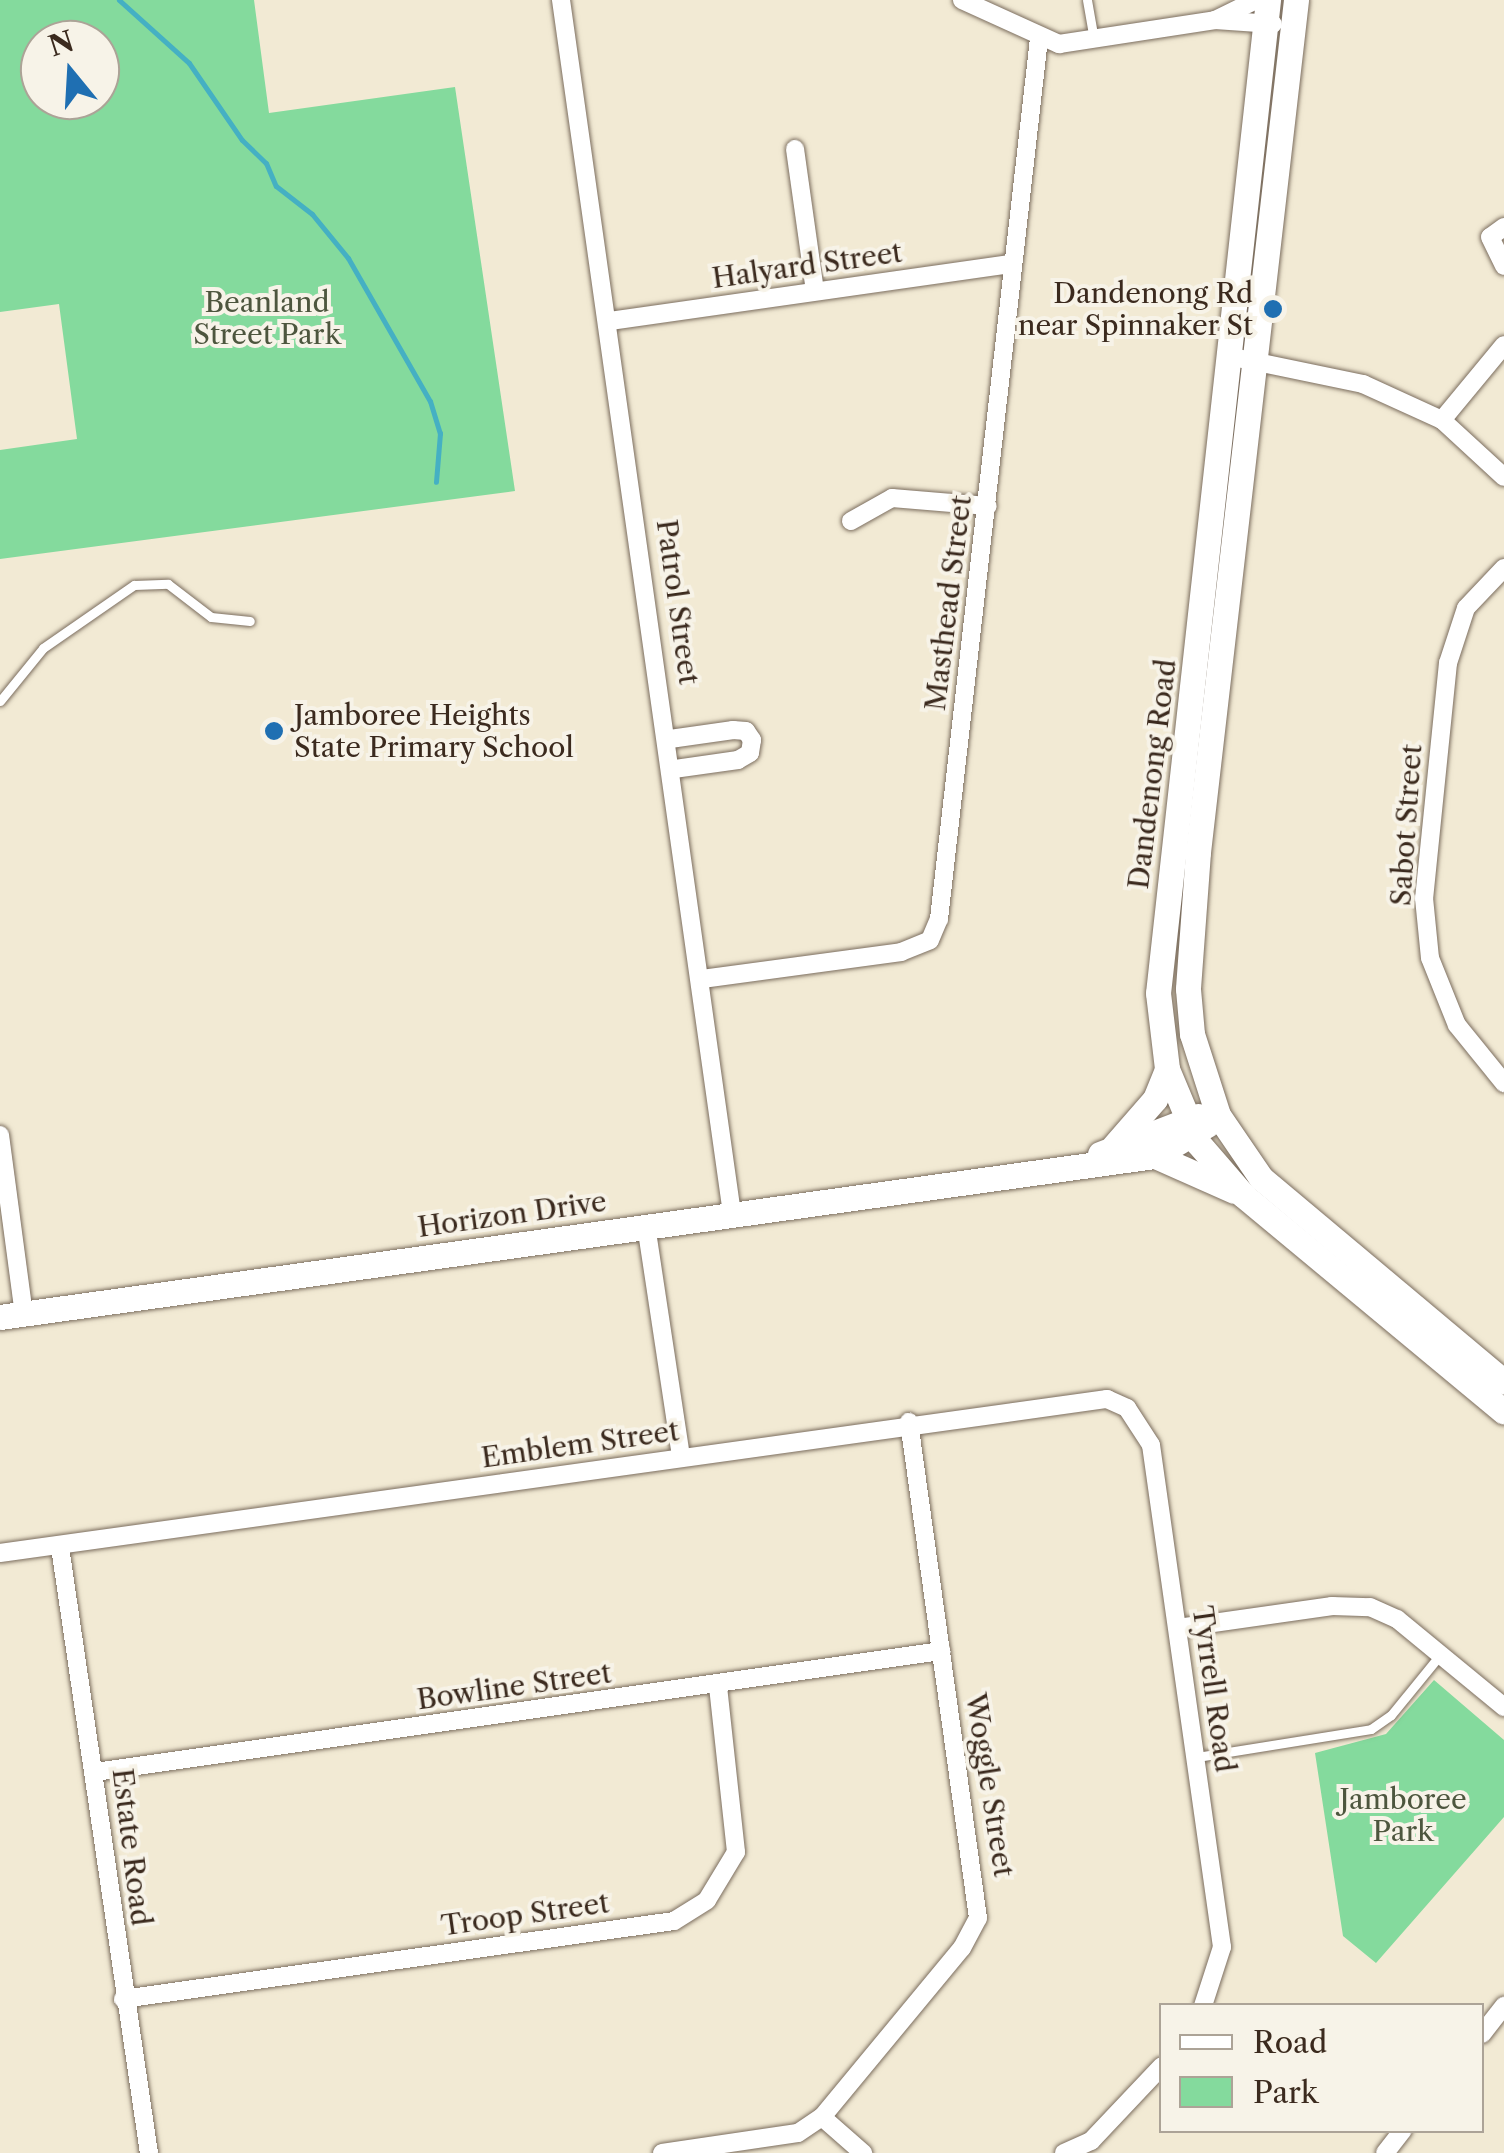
<!DOCTYPE html>
<html>
<head>
<meta charset="utf-8">
<style>
  body { margin:0 }
  #map { position:relative; width:1504px; height:2153px; overflow:hidden; background:#f2ead4; font-family:"Libre Caslon Text",serif }
  div>[style] { position:absolute }
  .green>* { inset:0; background:#84da9d }
  .stream>* { height:5px; margin:-2.5px; padding:0 2.5px; transform-origin:2.5px; border-radius:2.5px; background:#45b0c3 }
  .roads { filter:drop-shadow(0 0 2px #7b6d5e) drop-shadow(0 0 2px #7b6d5e) }
  .lane>* { height:9px; margin:-4.5px; padding:0 4.5px; transform-origin:4.5px; border-radius:4.5px; background:#fff }
  .street>* { height:18px; margin:-9px; padding:0 9px; transform-origin:9px; border-radius:9px; background:#fff }
  .secondary>* { height:25px; margin:-12.5px; padding:0 12.5px; transform-origin:12.5px; border-radius:12.5px; background:#fff }
  .dots>* { width:28px; height:28px; translate:-50% -50%; box-sizing:border-box; border:5px solid #f7f3e8; border-radius:50% }
  span { translate:-50% -50%; white-space:nowrap; text-align:center; line-height:1.15; -webkit-text-stroke:8px #f7f3e8; paint-order:stroke }
  .street-label { font-size:28px; color:#3b2a1e }
  .poi-label { font-size:28px; color:#3b2a1e }
  .right { translate:-100% -50%; text-align:right }
  .left { translate:0 -50%; text-align:left }
  .park-label { font-size:28px; color:#4d563e }
  .legend { position:absolute; left:1159px; top:2003px; width:325px; height:130px; box-sizing:border-box; background:#f7f3e8; border:2px solid #aca397; margin:0; padding:12px 18px; list-style:none; font-size:30px; color:#3b2a1e }
  .legend li { display:flex; align-items:center; gap:20px; height:50px }
  .legend b { width:50px; border:2px solid #aca397 }
  .north { position:absolute; left:20px; top:20px; width:100px; height:100px; box-sizing:border-box; background:#f7f3e8; border:2px solid #aca397; border-radius:50%; rotate:342deg; font-size:28px; font-weight:700; line-height:40px; text-align:center; color:#3b2a1e }
  .north::after { content:''; display:block; margin:auto; width:35px; height:45px; background:#1f6fb2; clip-path:polygon(50% 0,100% 100%,50% 72%,0 100%) }
</style>
</head>
<body>
<div id="map">
  <div class="green">
    <div style="clip-path:polygon(evenodd,0 0,254px 0,269px 113px,455px 87px,515px 491px,0 559px,0 450px,77px 439px,59px 304px,0 312px,0 0,40px 40px,100px 40px,100px 100px,40px 100px,40px 40px)"></div>
    <div style="clip-path:polygon(1434px 1680px,1504px 1740px,1504px 1817px,1376px 1963px,1343px 1936px,1315px 1753px,1386px 1734px)"></div>
  </div>
  <div class="stream">
    <div style="left:119px;top:0;width:94px;rotate:42deg"></div>
    <div style="left:189px;top:63px;width:93px;rotate:55.5deg"></div>
    <div style="left:242px;top:140px;width:33px;rotate:44deg"></div>
    <div style="left:266px;top:163px;width:25px;rotate:67deg"></div>
    <div style="left:276px;top:186px;width:46px;rotate:37.9deg"></div>
    <div style="left:312px;top:214px;width:57px;rotate:50.7deg"></div>
    <div style="left:348px;top:258px;width:165px;rotate:60.2deg"></div>
    <div style="left:430px;top:401px;width:34px;rotate:73deg"></div>
    <div style="left:440px;top:433px;width:49px;rotate:94.7deg"></div>
  </div>
  <div class="roads">
    <div class="lane">
      <div style="left:1087px;top:0;width:39px;rotate:80deg"></div>
      <div style="left:0;top:701px;width:68px;rotate:-50.9deg"></div>
      <div style="left:43px;top:648px;width:111px;rotate:-34.7deg"></div>
      <div style="left:134px;top:585px;width:34px;rotate:-2deg"></div>
      <div style="left:168px;top:584px;width:54px;rotate:37.5deg"></div>
      <div style="left:211px;top:617px;width:39px;rotate:6deg"></div>
      <div style="left:1197px;top:1757px;width:176px;rotate:-9.1deg"></div>
      <div style="left:1371px;top:1729px;width:24px;rotate:-35deg"></div>
      <div style="left:1391px;top:1715px;width:77px;rotate:-50.8deg"></div>
    </div>
    <div class="street">
      <div style="left:561px;top:0;width:1225px;rotate:81.98deg"></div>
      <div style="left:962px;top:0;width:107px;rotate:24.4deg"></div>
      <div style="left:1059px;top:44px;width:158px;rotate:-8.7deg"></div>
      <div style="left:1215px;top:20px;width:58px;rotate:3.9deg"></div>
      <div style="left:1215px;top:20px;width:46px;rotate:-26deg"></div>
      <div style="left:795px;top:149px;width:143px;rotate:82deg"></div>
      <div style="left:1504px;top:227px;width:17px;rotate:144deg"></div>
      <div style="left:1490px;top:237px;width:32px;rotate:64deg"></div>
      <div style="left:610px;top:321px;width:406px;rotate:-8.1deg"></div>
      <div style="left:1228px;top:356px;width:138px;rotate:11.7deg"></div>
      <div style="left:1363px;top:384px;width:87px;rotate:24.5deg"></div>
      <div style="left:1442px;top:420px;width:84px;rotate:42.6deg"></div>
      <div style="left:1442px;top:420px;width:97px;rotate:-50.4deg"></div>
      <div style="left:851px;top:521px;width:47px;rotate:-29.3deg"></div>
      <div style="left:892px;top:498px;width:96px;rotate:4.8deg"></div>
      <div style="left:1504px;top:568px;width:55px;rotate:133.5deg"></div>
      <div style="left:1466px;top:608px;width:58px;rotate:108.1deg"></div>
      <div style="left:1448px;top:663px;width:236px;rotate:95.8deg"></div>
      <div style="left:1424px;top:898px;width:60px;rotate:84.3deg"></div>
      <div style="left:1430px;top:958px;width:72px;rotate:68.1deg"></div>
      <div style="left:1457px;top:1025px;width:75px;rotate:51deg"></div>
      <div style="left:670px;top:739px;width:64px;rotate:-8.1deg"></div>
      <div style="left:733px;top:730px;width:13px;rotate:4deg"></div>
      <div style="left:746px;top:731px;width:11px;rotate:56deg"></div>
      <div style="left:752px;top:740px;width:13px;rotate:99deg"></div>
      <div style="left:750px;top:753px;width:14px;rotate:150deg"></div>
      <div style="left:738px;top:760px;width:65px;rotate:172deg"></div>
      <div style="left:702px;top:979px;width:201px;rotate:-7.7deg"></div>
      <div style="left:901px;top:952px;width:31px;rotate:-22deg"></div>
      <div style="left:930px;top:940px;width:23px;rotate:-67deg"></div>
      <div style="left:939px;top:919px;width:886px;rotate:-83.52deg"></div>
      <div style="left:0;top:1135px;width:181px;rotate:82.4deg"></div>
      <div style="left:646px;top:1225px;width:235px;rotate:81.4deg"></div>
      <div style="left:60px;top:1547px;width:613px;rotate:81.65deg"></div>
      <div style="left:0;top:1553px;width:1118px;rotate:-7.92deg"></div>
      <div style="left:1107px;top:1399px;width:22px;rotate:24deg"></div>
      <div style="left:1127px;top:1408px;width:44px;rotate:57deg"></div>
      <div style="left:1151px;top:1445px;width:507px;rotate:81.95deg"></div>
      <div style="left:1222px;top:1947px;width:62px;rotate:107.9deg"></div>
      <div style="left:1178px;top:1628px;width:156px;rotate:-8.1deg"></div>
      <div style="left:1332px;top:1606px;width:38px;rotate:2deg"></div>
      <div style="left:1370px;top:1607px;width:30px;rotate:24deg"></div>
      <div style="left:1397px;top:1619px;width:139px;rotate:39.4deg"></div>
      <div style="left:95px;top:1772px;width:855px;rotate:-8.14deg"></div>
      <div style="left:123px;top:1999px;width:556px;rotate:-8.06deg"></div>
      <div style="left:674px;top:1921px;width:39px;rotate:-32deg"></div>
      <div style="left:707px;top:1900px;width:56px;rotate:-58.9deg"></div>
      <div style="left:736px;top:1852px;width:168px;rotate:-96.2deg"></div>
      <div style="left:1482px;top:2034px;width:36px;rotate:-52deg"></div>
      <div style="left:822px;top:2117px;width:55px;rotate:41.3deg"></div>
      <div style="left:662px;top:2153px;width:137px;rotate:-8.4deg"></div>
      <div style="left:798px;top:2133px;width:29px;rotate:-34deg"></div>
      <div style="left:822px;top:2117px;width:219px;rotate:-50.4deg"></div>
      <div style="left:962px;top:1948px;width:34px;rotate:-62deg"></div>
      <div style="left:978px;top:1918px;width:501px;rotate:-97.92deg"></div>
      <div style="left:1064px;top:2153px;width:30px;rotate:-24deg"></div>
      <div style="left:1091px;top:2141px;width:103px;rotate:-46.6deg"></div>
      <div style="left:1385px;top:2153px;width:29px;rotate:-52deg"></div>
    </div>
    <div class="secondary">
      <div style="left:1268px;top:0;width:999px;rotate:96.32deg"></div>
      <div style="left:1158px;top:993px;width:77px;rotate:83.2deg"></div>
      <div style="left:1167px;top:1069px;width:80px;rotate:67.3deg"></div>
      <div style="left:1198px;top:1143px;width:69px;rotate:49.1deg"></div>
      <div style="left:1243px;top:1195px;width:339px;rotate:39.7deg"></div>
      <div style="left:1296px;top:0;width:858px;rotate:96.56deg"></div>
      <div style="left:1198px;top:852px;width:137px;rotate:94.2deg"></div>
      <div style="left:1188px;top:989px;width:45px;rotate:84.9deg"></div>
      <div style="left:1192px;top:1034px;width:85px;rotate:72.2deg"></div>
      <div style="left:1218px;top:1115px;width:76px;rotate:55.7deg"></div>
      <div style="left:1261px;top:1178px;width:317px;rotate:40deg"></div>
      <div style="left:1114px;top:1146px;width:62px;rotate:-48.9deg"></div>
      <div style="left:1155px;top:1099px;width:32px;rotate:-68deg"></div>
      <div style="left:1100px;top:1154px;width:105px;rotate:-21.2deg"></div>
      <div style="left:1155px;top:1156px;width:86px;rotate:23.9deg"></div>
      <div style="left:0;top:1317px;width:1166px;rotate:-7.94deg"></div>
      <div style="left:1155px;top:1156px;width:61px;rotate:-30.8deg"></div>
    </div>
  </div>
  <div class="dots">
    <div style="left:1273px;top:309px;background:#1f6fb2"></div>
    <div style="left:274px;top:731px;background:#1f6fb2"></div>
  </div>
  <div class="street-label">
    <span style="left:807px;top:265px;rotate:-8deg">Halyard Street</span>
    <span style="left:678px;top:602px;rotate:82deg">Patrol Street</span>
    <span style="left:948px;top:603px;rotate:-83deg">Masthead Street</span>
    <span style="left:1152px;top:774px;rotate:-83deg">Dandenong Road</span>
    <span style="left:1406px;top:825px;rotate:-86deg">Sabot Street</span>
    <span style="left:512px;top:1214px;rotate:-8deg">Horizon Drive</span>
    <span style="left:580px;top:1444px;rotate:-8deg">Emblem Street</span>
    <span style="left:514px;top:1686px;rotate:-8deg">Bowline Street</span>
    <span style="left:1214px;top:1689px;rotate:82deg">Tyrrell Road</span>
    <span style="left:990px;top:1785px;rotate:81deg">Woggle Street</span>
    <span style="left:132px;top:1847px;rotate:83deg">Estate Road</span>
    <span style="left:525px;top:1914px;rotate:-8deg">Troop Street</span>
  </div>
  <div class="poi-label">
    <span class="right" style="left:1253px;top:309px">Dandenong Rd<br>near Spinnaker St</span>
    <span class="left" style="left:294px;top:731px">Jamboree Heights<br>State Primary School</span>
  </div>
  <div class="park-label">
    <span style="left:267px;top:318px">Beanland<br>Street Park</span>
    <span style="left:1403px;top:1815px">Jamboree<br>Park</span>
  </div>
  <ul class="legend">
  <li><b style="height:12px;background:#fff"></b>Road</li>
  <li><b style="height:28px;background:#84da9d"></b>Park</li>
  </ul>
  <div class="north">N</div>
</div>
</body>
</html>
